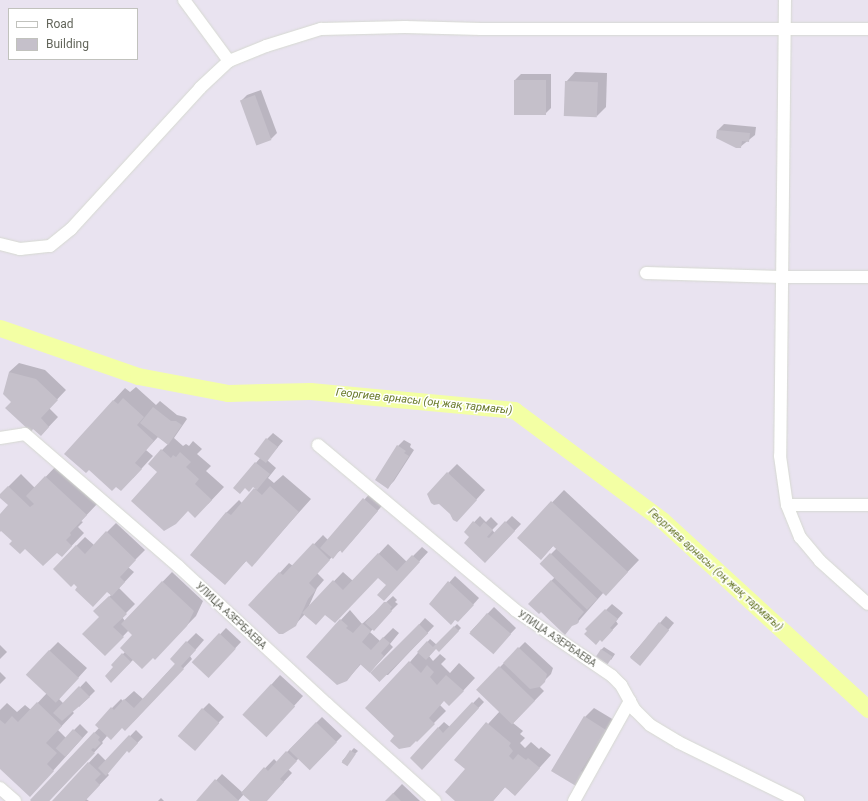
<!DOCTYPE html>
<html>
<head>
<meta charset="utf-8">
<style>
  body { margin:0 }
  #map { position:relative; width:868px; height:801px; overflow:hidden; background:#e9e3f0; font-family:Roboto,sans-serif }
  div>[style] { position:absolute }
  .shadow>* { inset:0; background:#0003 }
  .canal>* { height:17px; margin:-8.5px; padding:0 8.5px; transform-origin:8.5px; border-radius:8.5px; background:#f3ffa4 }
  .building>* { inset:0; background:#c5c0ca; transform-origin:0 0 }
  .roads { filter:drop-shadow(0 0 1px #d6d9d1) drop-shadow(0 0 1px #d6d9d1) }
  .minor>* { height:12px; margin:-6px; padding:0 6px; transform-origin:6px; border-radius:6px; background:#fff }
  span { translate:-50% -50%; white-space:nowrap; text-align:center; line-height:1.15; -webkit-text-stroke:3px #fff; paint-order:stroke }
  .street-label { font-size:10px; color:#63665b }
  .water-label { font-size:11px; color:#687928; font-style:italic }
  .legend { position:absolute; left:8px; top:8px; width:130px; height:52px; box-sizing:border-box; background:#fff; border:1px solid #c1c2bd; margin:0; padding:5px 7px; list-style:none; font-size:12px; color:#63665b }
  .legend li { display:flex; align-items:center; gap:8px; height:20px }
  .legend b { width:20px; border:1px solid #c1c2bd }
</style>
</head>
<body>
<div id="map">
  <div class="shadow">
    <div style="clip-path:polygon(575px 72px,607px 73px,606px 107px,597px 116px,566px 82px)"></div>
    <div style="clip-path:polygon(521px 74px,551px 74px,551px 108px,545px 114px,515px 80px)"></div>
    <div style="clip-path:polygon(261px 90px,277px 133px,271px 139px,241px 101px,247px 95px)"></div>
    <div style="clip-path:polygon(724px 124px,756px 127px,755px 135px,740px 147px,717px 138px,718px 130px)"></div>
    <div style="clip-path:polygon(19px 363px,45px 370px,66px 390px,49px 408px,58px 417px,41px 435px,12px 402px,9px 372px)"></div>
    <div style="clip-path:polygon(136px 387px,156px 405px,160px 401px,177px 415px,185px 417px,187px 419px,174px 438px,183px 446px,186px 444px,189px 446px,193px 441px,202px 449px,197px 454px,211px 466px,206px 471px,224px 487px,208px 504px,188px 510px,158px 472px,162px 450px,168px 444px,158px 437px,146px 450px,153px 456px,133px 478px,113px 401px,125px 388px,130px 392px)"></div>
    <div style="clip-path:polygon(273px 433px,283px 441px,267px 460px,276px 468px,268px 478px,274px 483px,283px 475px,311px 499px,252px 565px,247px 560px,225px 584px,191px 555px,227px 512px,239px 500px,242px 503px,256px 488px,254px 486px,235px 488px,260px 458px,267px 439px)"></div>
    <div style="clip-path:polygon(404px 440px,411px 444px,410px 447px,414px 450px,394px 481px,388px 487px,398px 446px)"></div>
    <div style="clip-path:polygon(58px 464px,98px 503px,81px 521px,83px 522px,78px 527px,84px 533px,62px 556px,57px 551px,26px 548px,14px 541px,2px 530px,0 531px,0 515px,9px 505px,0 495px,21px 474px,35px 488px)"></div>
    <div style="clip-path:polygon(457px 464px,485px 490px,466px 511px,448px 473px)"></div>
    <div style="clip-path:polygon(373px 490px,386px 501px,351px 542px,332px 557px,317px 573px,324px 580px,317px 588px,308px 608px,343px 572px,353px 581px,388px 544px,407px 562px,422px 547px,428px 552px,393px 590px,378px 576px,326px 614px,305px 614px,295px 625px,250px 605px,289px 563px,293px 566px,323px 535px,328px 540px)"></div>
    <div style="clip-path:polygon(564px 490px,639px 560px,618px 582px,604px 592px,576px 624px,541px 611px,529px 604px,555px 577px,541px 564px,557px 548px,554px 545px,541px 559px,518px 538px)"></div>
    <div style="clip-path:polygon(480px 516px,486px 522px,491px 517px,498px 524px,492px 530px,495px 533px,512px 516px,521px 524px,491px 556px,465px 532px)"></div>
    <div style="clip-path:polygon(116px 523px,145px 550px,128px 567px,134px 572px,119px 588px,135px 604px,122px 617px,125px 621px,172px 572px,203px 601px,196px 616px,164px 649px,153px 657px,133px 660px,111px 681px,115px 667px,112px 665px,125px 652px,134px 635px,129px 630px,105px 655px,100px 617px,95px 611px,111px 595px,107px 591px,78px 587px,76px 546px,85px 537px,94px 545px)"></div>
    <div style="clip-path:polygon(455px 576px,479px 598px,464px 615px,430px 604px)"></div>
    <div style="clip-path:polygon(393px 596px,397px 600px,395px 602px,398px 604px,370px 632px,380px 641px,393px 628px,399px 633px,390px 644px,393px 647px,370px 672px,361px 664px,347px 680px,307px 657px,350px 610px,362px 624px)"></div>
    <div style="clip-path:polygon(612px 604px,623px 613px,616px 621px,618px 624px,602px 641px,587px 629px)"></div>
    <div style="clip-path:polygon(494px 607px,516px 628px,498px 647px,470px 632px)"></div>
    <div style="clip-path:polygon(666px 616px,674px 623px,645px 658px,630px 657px)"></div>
    <div style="clip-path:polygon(425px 618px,434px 626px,388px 675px,374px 674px)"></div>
    <div style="clip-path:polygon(457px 624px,461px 628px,439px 651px,436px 648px,429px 656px,433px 661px,440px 654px,446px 659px,441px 664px,450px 673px,459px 663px,475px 678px,461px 693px,444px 700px,440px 705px,446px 711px,429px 728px,396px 736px,410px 662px,430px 639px,437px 645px)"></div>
    <div style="clip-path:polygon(226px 628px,241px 642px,215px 670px,194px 662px)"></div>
    <div style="clip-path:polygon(196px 633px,204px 640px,190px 656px,192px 659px,134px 721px,107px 736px,102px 742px,103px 743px,49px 801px,32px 800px,99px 728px,112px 708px,121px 699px,123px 701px,134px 691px,143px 699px,176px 663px,187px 642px)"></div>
    <div style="clip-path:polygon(58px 642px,87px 668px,59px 699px,64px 704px,86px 681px,95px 691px,79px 707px,78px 705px,72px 711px,74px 713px,58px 730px,66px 738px,80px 724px,88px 732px,42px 783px,0 768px,0 710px,7px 703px,17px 712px,25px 705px,31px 710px,47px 693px,49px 651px)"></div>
    <div style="clip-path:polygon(525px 642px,553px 668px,551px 674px,539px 686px,544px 691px,513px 723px,523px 731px,520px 734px,525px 738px,520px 743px,525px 748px,531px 742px,539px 749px,541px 747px,551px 755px,515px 795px,505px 787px,493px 801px,457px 801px,466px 769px,455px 760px,500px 711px,500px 667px)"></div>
    <div style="clip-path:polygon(0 645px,7px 652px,0 659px)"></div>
    <div style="clip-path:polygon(604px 647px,615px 654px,611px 660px,601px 650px)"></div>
    <div style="clip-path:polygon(0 672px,6px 678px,0 684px)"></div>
    <div style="clip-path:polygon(280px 675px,303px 696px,275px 727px,271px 685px)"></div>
    <div style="clip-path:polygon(479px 697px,484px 702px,428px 762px,438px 728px,444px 722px,450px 727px)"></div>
    <div style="clip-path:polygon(209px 703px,224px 717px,199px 743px,203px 709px)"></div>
    <div style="clip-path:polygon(594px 708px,614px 720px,576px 785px,585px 717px)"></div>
    <div style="clip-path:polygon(322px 717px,342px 736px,310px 769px,299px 758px,288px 769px,292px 773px,266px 801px,251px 801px,244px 794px,238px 801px,197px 801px,222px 774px,242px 792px,274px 759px,277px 762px)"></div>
    <div style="clip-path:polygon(136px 730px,143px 737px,129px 752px,127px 750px,107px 773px,109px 775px,86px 799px,89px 801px,53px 801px,98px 753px,106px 761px)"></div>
    <div style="clip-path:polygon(354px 748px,358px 751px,345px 764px,342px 761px)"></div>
    <div style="clip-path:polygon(402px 784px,420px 801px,386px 801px)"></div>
    <div style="clip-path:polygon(161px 798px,164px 801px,158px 801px)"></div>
  </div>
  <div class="canal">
    <div style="left:0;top:328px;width:146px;rotate:19.2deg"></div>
    <div style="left:138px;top:376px;width:92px;rotate:10.7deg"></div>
    <div style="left:228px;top:393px;width:82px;rotate:-1.4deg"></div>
    <div style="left:310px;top:391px;width:205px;rotate:5.3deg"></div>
    <div style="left:514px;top:410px;width:184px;rotate:36.6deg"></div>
    <div style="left:662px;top:520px;width:280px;rotate:42.5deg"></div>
  </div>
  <div class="building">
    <div style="left:514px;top:80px;width:32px;height:35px"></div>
    <div style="left:565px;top:81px;width:33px;height:35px;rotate:2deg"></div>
    <div style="left:255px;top:95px;width:48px;height:16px;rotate:70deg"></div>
    <div style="clip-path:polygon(717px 130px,750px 133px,749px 142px,742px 141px,741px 148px,736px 148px,716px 138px)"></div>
    <div style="clip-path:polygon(9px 372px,36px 379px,58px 400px,41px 418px,49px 427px,41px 436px,33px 429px,31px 432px,5px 408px,11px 402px,3px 394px)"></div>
    <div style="clip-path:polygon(123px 398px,144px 417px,137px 425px,154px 441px,135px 463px,142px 469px,121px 491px,116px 487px,112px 491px,89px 470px,86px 473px,64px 454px,113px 400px,118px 404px)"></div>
    <div style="clip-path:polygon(153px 407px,171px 421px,176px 421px,182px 425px,168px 445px,140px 423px)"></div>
    <div style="left:266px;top:438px;width:15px;height:20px;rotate:37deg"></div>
    <div style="clip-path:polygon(397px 445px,406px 451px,404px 453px,409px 456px,388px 489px,375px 480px)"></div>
    <div style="clip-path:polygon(161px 449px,171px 458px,173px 455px,176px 457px,180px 452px,191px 462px,186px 467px,199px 479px,195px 484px,212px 500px,195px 518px,188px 511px,176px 524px,164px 531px,131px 501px,157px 472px,148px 464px)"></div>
    <div style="clip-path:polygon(255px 462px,270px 474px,257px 490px,253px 487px,249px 492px,245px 488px,240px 494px,233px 488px)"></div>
    <div style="clip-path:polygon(447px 472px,477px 500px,457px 522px,453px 520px,450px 514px,439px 504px,434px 505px,431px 503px,427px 494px)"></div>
    <div style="clip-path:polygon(45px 476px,87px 515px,70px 533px,71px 535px,66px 540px,72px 546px,62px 557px,57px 553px,43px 566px,25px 549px,20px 554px,9px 544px,12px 541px,1px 531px,0 532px,0 514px,8px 505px,0 498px,0 494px,8px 486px,30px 507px,34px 504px,26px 496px)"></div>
    <div style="clip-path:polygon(270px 486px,299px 512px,252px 567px,246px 561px,225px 585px,190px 555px,226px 512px,231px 515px,254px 488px,262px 495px)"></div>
    <div style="clip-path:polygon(363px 498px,378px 511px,342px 553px,340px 550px,333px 559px,320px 548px)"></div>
    <div style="clip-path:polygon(551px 501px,628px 572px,606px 596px,553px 546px,541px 560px,517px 538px)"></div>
    <div style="clip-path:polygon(473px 521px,480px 527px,484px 522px,493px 530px,487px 537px,489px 538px,505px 521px,515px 531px,485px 563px,464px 543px,469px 537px,464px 532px)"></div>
    <div style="clip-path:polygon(106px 531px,136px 560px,120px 577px,125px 582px,112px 596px,107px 592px,93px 607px,75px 590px,77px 587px,74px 584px,71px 587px,53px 569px,76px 545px,85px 554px)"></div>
    <div style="clip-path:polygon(313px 543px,330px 560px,309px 583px,316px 590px,308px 599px,296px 626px,283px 634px,279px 634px,248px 605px,279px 572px,283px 575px)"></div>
    <div style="clip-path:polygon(378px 553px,397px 571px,412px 555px,420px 562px,384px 601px,377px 595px,386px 585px,378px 578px,335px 623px,325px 615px,316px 625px,302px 613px,333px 580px,343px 590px)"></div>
    <div style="left:550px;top:553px;width:66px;height:15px;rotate:44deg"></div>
    <div style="clip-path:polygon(551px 580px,584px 612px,578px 619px,579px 622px,577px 624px,572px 626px,565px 635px,541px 612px,539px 614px,528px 604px)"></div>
    <div style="clip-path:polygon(162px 581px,194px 611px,187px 626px,155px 660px,153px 658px,142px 669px,120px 648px,132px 635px,121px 624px)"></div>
    <div style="clip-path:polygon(448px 581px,474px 605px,458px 622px,455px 620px,451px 625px,429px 604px)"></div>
    <div style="clip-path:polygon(109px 596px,127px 614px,113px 627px,124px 637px,105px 656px,82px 634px,99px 617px,93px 611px)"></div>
    <div style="clip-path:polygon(384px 602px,387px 602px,392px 607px,390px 609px,392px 611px,374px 631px,365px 623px)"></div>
    <div style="clip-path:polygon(605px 609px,618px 619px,610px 628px,613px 630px,602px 642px,600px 640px,596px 645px,584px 634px,587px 631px,585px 629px)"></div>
    <div style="left:487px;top:613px;width:32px;height:27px;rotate:41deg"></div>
    <div style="clip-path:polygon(340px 619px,348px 626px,346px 628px,353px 633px,362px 623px,371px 631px,362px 642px,371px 650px,383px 637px,390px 643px,381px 653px,384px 656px,370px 673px,360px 664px,347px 681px,337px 685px,306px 657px)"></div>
    <div style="left:659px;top:622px;width:13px;height:46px;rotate:39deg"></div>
    <div style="left:419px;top:624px;width:13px;height:69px;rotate:45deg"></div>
    <div style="clip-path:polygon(454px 626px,459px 631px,439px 652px,436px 649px,426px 660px,417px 652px,427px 641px,433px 647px)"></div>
    <div style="left:219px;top:633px;width:23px;height:40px;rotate:43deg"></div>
    <div style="clip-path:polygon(186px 641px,196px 650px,181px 666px,184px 669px,125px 731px,122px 728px,111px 740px,95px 725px,111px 707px,114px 710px,124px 699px,134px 708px,175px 664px,170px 659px)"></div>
    <div style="clip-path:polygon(518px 647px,547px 674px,545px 682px,540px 687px,530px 689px,503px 663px)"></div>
    <div style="left:601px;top:649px;width:14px;height:9px;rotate:34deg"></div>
    <div style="left:49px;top:650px;width:41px;height:34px;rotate:43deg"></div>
    <div style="clip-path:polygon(122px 653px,131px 662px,111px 683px,105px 676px,113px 667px,111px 665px)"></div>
    <div style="clip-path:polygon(409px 661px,421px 673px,427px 665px,434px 672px,430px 677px,437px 685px,446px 675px,464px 691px,449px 706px,444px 701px,429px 718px,435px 724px,417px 742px,416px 741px,410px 747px,399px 749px,390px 741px,394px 736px,365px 708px)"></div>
    <div style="left:499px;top:666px;width:50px;height:33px;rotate:44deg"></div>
    <div style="left:271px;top:684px;width:33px;height:42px;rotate:43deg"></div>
    <div style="clip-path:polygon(79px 686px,90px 697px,62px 721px,53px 713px)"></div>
    <div style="clip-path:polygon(37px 702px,62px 726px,46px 743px,57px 753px,47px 764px,54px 771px,30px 797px,0 769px,0 720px,5px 724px,12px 716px,18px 722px)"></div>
    <div style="clip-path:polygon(472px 702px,479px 708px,422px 770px,410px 758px,438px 727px,443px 733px)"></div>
    <div style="left:202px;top:708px;width:23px;height:37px;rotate:41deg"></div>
    <div style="clip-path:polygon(584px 716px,606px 730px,581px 771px,584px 773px,576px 786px,551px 771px)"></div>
    <div style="left:316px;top:722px;width:29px;height:39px;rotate:44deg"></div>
    <div style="clip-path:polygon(486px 722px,511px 743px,509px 746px,513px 751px,509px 756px,513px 760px,518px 754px,526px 760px,528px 758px,540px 768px,515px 796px,505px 787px,493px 801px,455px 801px,445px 792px,465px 769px,454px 760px)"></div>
    <div style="left:73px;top:729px;width:13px;height:26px;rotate:42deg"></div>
    <div style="clip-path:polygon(94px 732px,100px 737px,98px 740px,101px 743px,95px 749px,93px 748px,91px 750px,95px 753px,49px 801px,31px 801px,30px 800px)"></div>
    <div style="clip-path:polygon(129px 735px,138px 743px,129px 753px,127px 751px,106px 776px,98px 768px)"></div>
    <div style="left:350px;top:750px;width:7px;height:15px;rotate:34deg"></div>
    <div style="clip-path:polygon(286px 751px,297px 761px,280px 779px,284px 782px,267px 801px,250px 801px,241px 793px,264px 767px,268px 771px)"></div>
    <div style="clip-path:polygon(88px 762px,101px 774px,95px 780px,100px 785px,85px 801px,52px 801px)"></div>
    <div style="clip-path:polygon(215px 779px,239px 801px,196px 801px)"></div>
    <div style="clip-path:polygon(393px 793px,401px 801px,385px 801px)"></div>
  </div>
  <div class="roads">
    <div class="minor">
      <div style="left:184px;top:0;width:76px;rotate:53.6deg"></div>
      <div style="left:785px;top:0;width:456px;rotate:90.6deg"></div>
      <div style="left:780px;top:456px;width:49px;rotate:81.9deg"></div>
      <div style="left:787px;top:505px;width:35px;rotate:68deg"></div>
      <div style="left:800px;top:537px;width:31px;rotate:50deg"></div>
      <div style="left:820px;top:561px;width:64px;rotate:41.9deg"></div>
      <div style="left:0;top:244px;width:21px;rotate:14deg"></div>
      <div style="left:20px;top:249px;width:30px;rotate:-6deg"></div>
      <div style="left:50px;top:246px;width:27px;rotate:-39deg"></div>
      <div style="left:71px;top:229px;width:191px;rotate:-47.5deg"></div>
      <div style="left:200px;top:88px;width:40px;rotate:-43deg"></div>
      <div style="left:229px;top:61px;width:40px;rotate:-22deg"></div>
      <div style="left:266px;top:46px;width:58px;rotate:-17.2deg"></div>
      <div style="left:321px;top:29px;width:84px;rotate:-1.4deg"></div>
      <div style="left:405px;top:27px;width:76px;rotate:1.5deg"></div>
      <div style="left:481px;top:29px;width:387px"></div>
      <div style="left:646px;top:273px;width:135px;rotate:1.7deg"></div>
      <div style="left:781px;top:277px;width:87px"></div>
      <div style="left:0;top:438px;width:25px;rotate:-9deg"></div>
      <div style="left:25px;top:434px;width:203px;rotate:40.8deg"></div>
      <div style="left:179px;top:567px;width:202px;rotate:42.8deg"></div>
      <div style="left:327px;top:704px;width:145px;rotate:41.9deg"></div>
      <div style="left:318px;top:445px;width:257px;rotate:39.9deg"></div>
      <div style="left:515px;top:610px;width:117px;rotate:34.2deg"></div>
      <div style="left:612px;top:676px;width:13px;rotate:45deg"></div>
      <div style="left:621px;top:685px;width:29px;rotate:61deg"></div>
      <div style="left:635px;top:710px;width:21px;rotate:45deg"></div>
      <div style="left:650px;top:725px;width:33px;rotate:31deg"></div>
      <div style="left:678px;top:742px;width:134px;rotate:26.2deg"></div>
      <div style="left:787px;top:505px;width:81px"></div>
      <div style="left:0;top:788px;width:20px;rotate:41deg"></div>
      <div style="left:574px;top:801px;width:115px;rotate:-60.8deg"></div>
    </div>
  </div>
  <div class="street-label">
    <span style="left:231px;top:616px;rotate:43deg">УЛИЦА АЗЕРБАЕВА</span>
    <span style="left:557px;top:639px;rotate:34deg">УЛИЦА АЗЕРБАЕВА</span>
  </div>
  <div class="water-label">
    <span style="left:424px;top:402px;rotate:6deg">Георгиев арнасы (оң жақ тармағы)</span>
    <span style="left:715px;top:570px;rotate:42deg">Георгиев арнасы (оң жақ тармағы)</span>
  </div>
  <ul class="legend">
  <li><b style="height:5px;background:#fff"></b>Road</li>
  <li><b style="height:11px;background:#c5c0ca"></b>Building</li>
  </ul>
</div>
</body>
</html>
